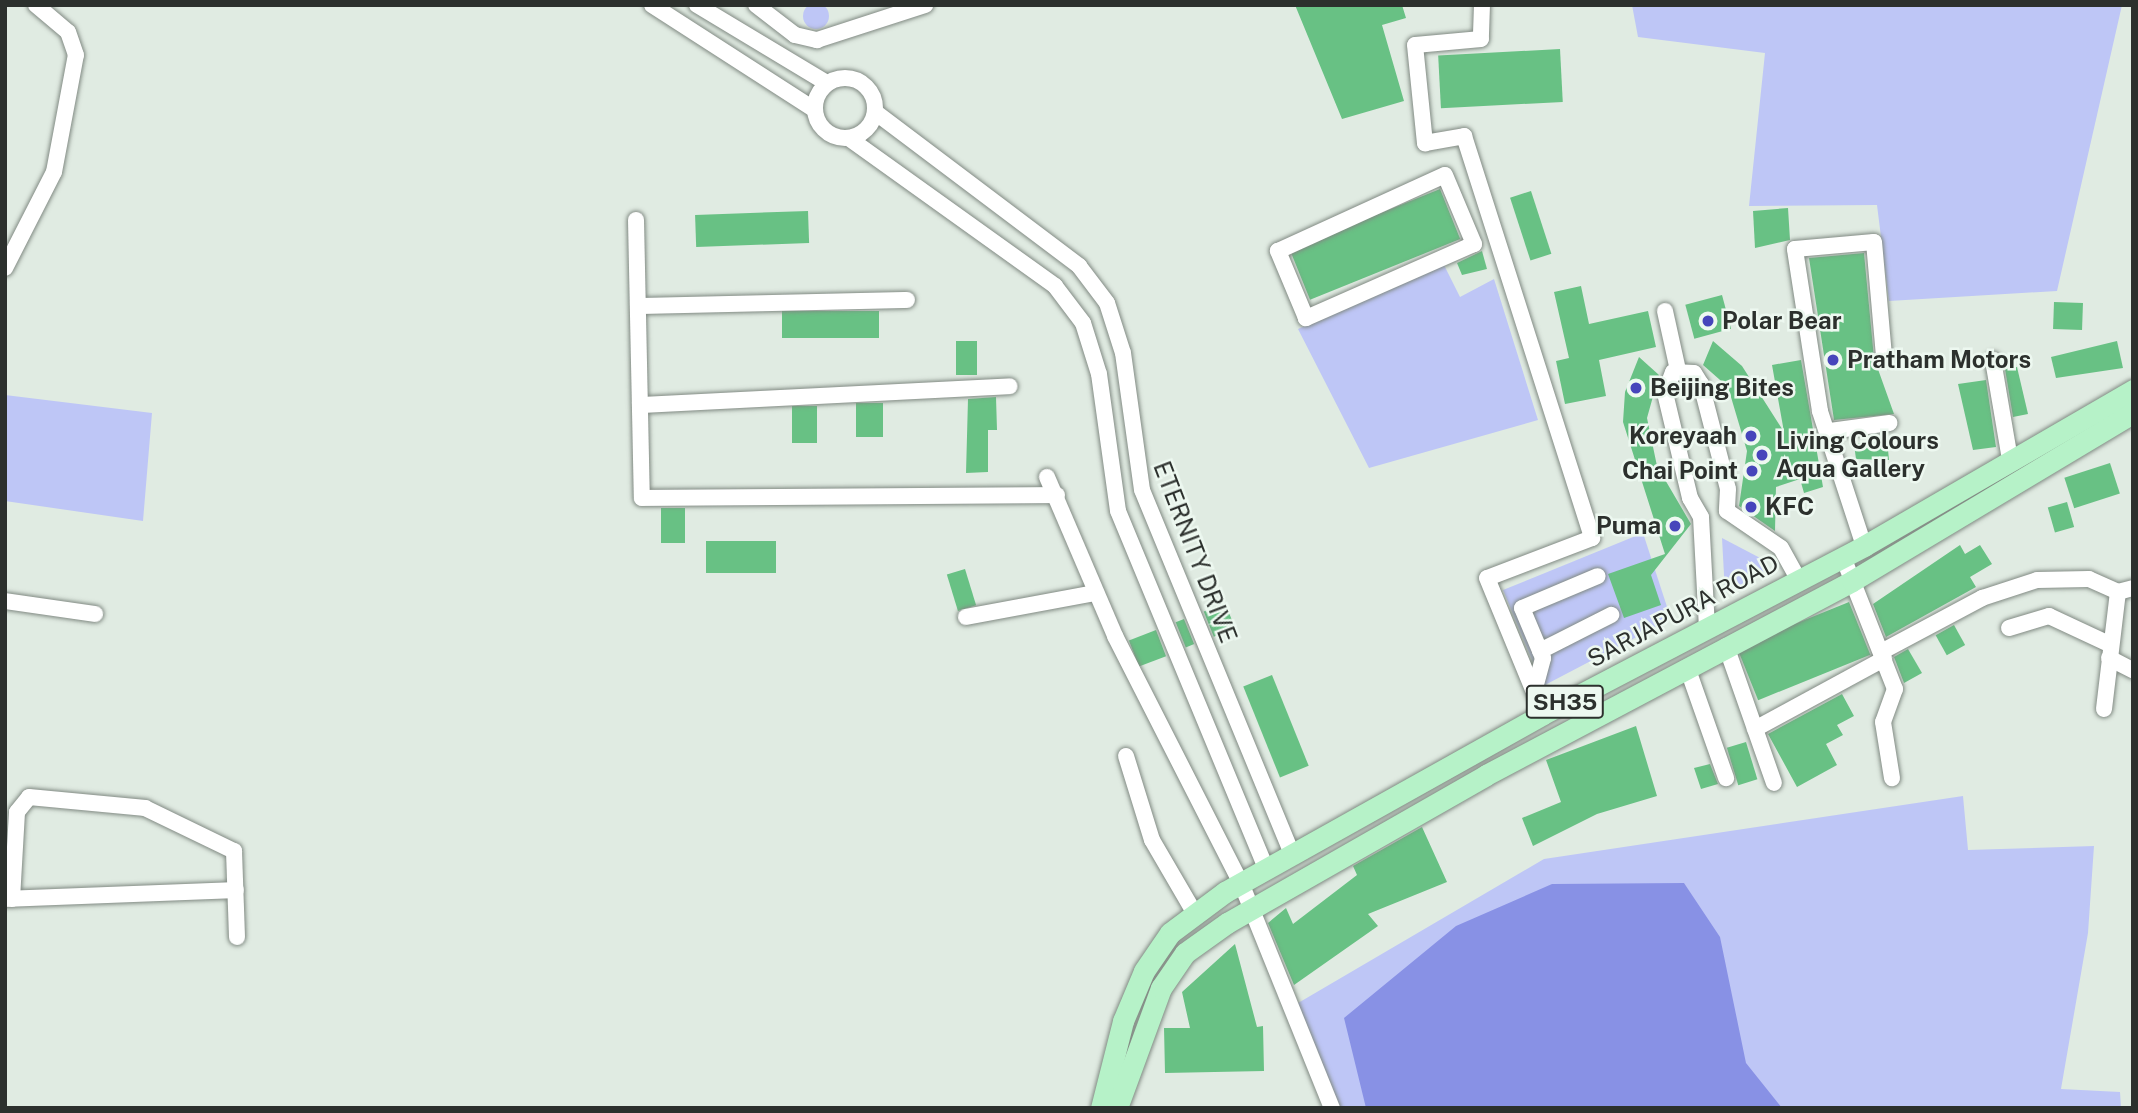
<!DOCTYPE html>
<html>
<head>
<meta charset="utf-8">
<style>
  body { margin:0 }
  #map { position:relative; width:2138px; height:1113px; overflow:hidden; background:#e0ebe2; font-family:"Public Sans",sans-serif }
  div>[style] { position:absolute }
  .green>* { inset:0; background:#bec6f6 }
  .round { border-radius:50% }
  .water>* { inset:0; background:#8891e5 }
  .building>* { inset:0; background:#68c184; transform-origin:0 0 }
  .roads { filter:drop-shadow(0 0 2px #818a83) drop-shadow(0 0 2px #818a83) }
  .minor>* { height:16px; margin:-8px; padding:0 8px; transform-origin:8px; border-radius:8px; background:#fff }
  .minor>.ring { margin:-8px; padding:0; box-sizing:content-box; background:none; border:16px solid #fff; border-radius:50% }
  .major>* { height:21px; margin:-10.5px; padding:0 10.5px; transform-origin:10.5px; border-radius:10.5px; background:#b6f2c8 }
  .dots>* { width:19px; height:19px; translate:-50% -50%; box-sizing:border-box; border:4px solid #edf8f0; border-radius:50% }
  span { translate:-50% -50%; white-space:nowrap; text-align:center; line-height:1.15; -webkit-text-stroke:5px #edf8f0; paint-order:stroke }
  .shield-label span { padding:2px 5px; background:#edf8f0; border:2px solid; border-radius:5px; -webkit-text-stroke-width:0 }
  .shield-label { font-size:23px; color:#2c302d; font-weight:700 }
  .poi-label { font-size:24px; color:#2c302d; font-weight:700 }
  .left { translate:0 -50%; text-align:left }
  .right { translate:-100% -50%; text-align:right }
  .street-label { font-size:24px; color:#2c302d }
  .frame { position:absolute; inset:0; border:7px solid #2c302d; pointer-events:none }
</style>
</head>
<body>
<div id="map">
  <div class="green">
    <div class="round" style="left:803px;top:3px;width:26px;height:26px"></div>
    <div style="clip-path:polygon(1632px 5px,2122px 5px,2057px 291px,1889px 301px,1877px 205px,1749px 206px,1765px 53px,1638px 37px)"></div>
    <div style="clip-path:polygon(1443px 263px,1460px 297px,1494px 279px,1538px 420px,1369px 468px,1298px 329px)"></div>
    <div style="clip-path:polygon(5px 395px,152px 413px,143px 521px,5px 501px)"></div>
    <div style="clip-path:polygon(1643px 533px,1671px 619px,1543px 686px,1503px 590px)"></div>
    <div style="clip-path:polygon(1722px 538px,1764px 560px,1766px 572px,1725px 593px)"></div>
    <div style="clip-path:polygon(1963px 796px,1968px 850px,2094px 846px,2088px 933px,2061px 1089px,2120px 1092px,2121px 1108px,1337px 1108px,1293px 1006px,1544px 859px)"></div>
  </div>
  <div class="water">
    <div style="clip-path:polygon(1684px 883px,1720px 937px,1746px 1063px,1782px 1108px,1366px 1108px,1344px 1018px,1456px 926px,1552px 884px)"></div>
  </div>
  <div class="building">
    <div style="clip-path:polygon(1295px 5px,1402px 5px,1406px 18px,1382px 25px,1404px 101px,1342px 119px)"></div>
    <div style="left:1560px;top:49px;width:53px;height:122px;rotate:87deg"></div>
    <div style="left:1440px;top:189px;width:54px;height:162px;rotate:68deg"></div>
    <div style="left:1531px;top:191px;width:66px;height:22px;rotate:72deg"></div>
    <div style="clip-path:polygon(1788px 208px,1790px 240px,1755px 248px,1753px 211px)"></div>
    <div style="left:808px;top:211px;width:32px;height:113px;rotate:88deg"></div>
    <div style="clip-path:polygon(1482px 251px,1487px 269px,1462px 275px,1457px 263px)"></div>
    <div style="clip-path:polygon(1864px 253px,1874px 358px,1894px 414px,1834px 420px,1809px 258px)"></div>
    <div style="clip-path:polygon(1581px 286px,1589px 324px,1648px 311px,1656px 347px,1599px 360px,1606px 396px,1565px 404px,1556px 361px,1569px 358px,1554px 292px)"></div>
    <div style="left:1722px;top:295px;width:35px;height:38px;rotate:75deg"></div>
    <div style="left:2054px;top:302px;width:29px;height:27px;rotate:2deg"></div>
    <div style="left:879px;top:311px;width:27px;height:97px;rotate:90deg"></div>
    <div style="left:956px;top:341px;width:21px;height:34px"></div>
    <div style="clip-path:polygon(1713px 341px,1742px 366px,1784px 432px,1772px 365px,1801px 360px,1823px 487px,1804px 493px,1800px 479px,1776px 487px,1775px 531px,1739px 506px,1747px 451px,1728px 387px,1703px 365px)"></div>
    <div style="clip-path:polygon(2117px 341px,2123px 368px,2056px 378px,2051px 357px)"></div>
    <div style="clip-path:polygon(1639px 357px,1659px 375px,1647px 418px,1657px 466px,1691px 524px,1651px 575px,1661px 605px,1624px 618px,1608px 574px,1665px 554px,1623px 422px,1625px 392px)"></div>
    <div style="clip-path:polygon(2017px 367px,2028px 414px,2013px 417px,2005px 369px)"></div>
    <div style="clip-path:polygon(1986px 380px,1996px 447px,1973px 450px,1958px 384px)"></div>
    <div style="clip-path:polygon(996px 397px,997px 430px,988px 430px,988px 472px,966px 473px,968px 399px)"></div>
    <div style="left:883px;top:403px;width:34px;height:27px;rotate:90deg"></div>
    <div style="left:817px;top:406px;width:37px;height:25px;rotate:90deg"></div>
    <div style="clip-path:polygon(1887px 439px,1889px 460px,1856px 459px,1854px 444px)"></div>
    <div style="left:2110px;top:463px;width:32px;height:48px;rotate:72deg"></div>
    <div style="left:2067px;top:502px;width:26px;height:20px;rotate:74deg"></div>
    <div style="left:661px;top:508px;width:24px;height:35px"></div>
    <div style="left:706px;top:541px;width:70px;height:32px"></div>
    <div style="clip-path:polygon(1960px 545px,1965px 554px,1980px 545px,1992px 564px,1970px 577px,1976px 587px,1886px 637px,1873px 604px)"></div>
    <div style="left:965px;top:569px;width:38px;height:19px;rotate:73deg"></div>
    <div style="left:1849px;top:602px;width:57px;height:121px;rotate:68deg"></div>
    <div style="left:1225px;top:603px;width:27px;height:23px;rotate:68deg"></div>
    <div style="left:1184px;top:619px;width:27px;height:9px;rotate:68deg"></div>
    <div style="left:1954px;top:625px;width:23px;height:21px;rotate:61deg"></div>
    <div style="left:1156px;top:630px;width:28px;height:29px;rotate:69deg"></div>
    <div style="clip-path:polygon(1908px 649px,1922px 673px,1904px 683px,1894px 657px)"></div>
    <div style="left:1272px;top:675px;width:98px;height:31px;rotate:68deg"></div>
    <div style="clip-path:polygon(1842px 694px,1854px 716px,1837px 725px,1843px 735px,1826px 744px,1837px 765px,1797px 787px,1768px 734px)"></div>
    <div style="clip-path:polygon(1636px 726px,1657px 796px,1597px 814px,1533px 846px,1522px 818px,1561px 802px,1546px 760px)"></div>
    <div style="left:1746px;top:742px;width:39px;height:20px;rotate:73deg"></div>
    <div style="clip-path:polygon(1710px 764px,1718px 784px,1701px 789px,1694px 768px)"></div>
    <div style="clip-path:polygon(1422px 827px,1447px 882px,1368px 914px,1378px 926px,1294px 985px,1268px 923px,1286px 908px,1293px 924px,1357px 875px,1353px 866px)"></div>
    <div style="clip-path:polygon(1235px 944px,1257px 1027px,1263px 1026px,1264px 1071px,1165px 1073px,1164px 1028px,1190px 1028px,1182px 992px)"></div>
  </div>
  <div class="roads">
    <div class="minor">
      <div style="left:652px;top:5px;width:194px;rotate:32.8deg"></div>
      <div style="left:697px;top:5px;width:152px;rotate:31deg"></div>
      <div style="left:756px;top:5px;width:49px;rotate:37.6deg"></div>
      <div style="left:795px;top:35px;width:23px;rotate:13deg"></div>
      <div style="left:817px;top:40px;width:114px;rotate:-18deg"></div>
      <div style="left:1482px;top:5px;width:34px;rotate:92deg"></div>
      <div style="left:1481px;top:39px;width:66px;rotate:174.8deg"></div>
      <div style="left:1415px;top:45px;width:99px;rotate:84.2deg"></div>
      <div style="left:1425px;top:143px;width:40px;rotate:-10deg"></div>
      <div style="left:1464px;top:136px;width:422px;rotate:72.3deg"></div>
      <div style="left:1592px;top:538px;width:112px;rotate:159.1deg"></div>
      <div style="left:1487px;top:578px;width:147px;rotate:67.6deg"></div>
      <div class="ring" style="left:815px;top:78px;width:44px;height:44px"></div>
      <div style="left:875px;top:112px;width:256px;rotate:37deg"></div>
      <div style="left:1079px;top:266px;width:46px;rotate:52.9deg"></div>
      <div style="left:1107px;top:303px;width:52px;rotate:72.3deg"></div>
      <div style="left:1123px;top:353px;width:138px;rotate:82.1deg"></div>
      <div style="left:1142px;top:490px;width:394px;rotate:67.6deg"></div>
      <div style="left:850px;top:139px;width:252px;rotate:35.6deg"></div>
      <div style="left:1055px;top:286px;width:46px;rotate:52.9deg"></div>
      <div style="left:1083px;top:323px;width:53px;rotate:72.6deg"></div>
      <div style="left:1099px;top:374px;width:138px;rotate:82.1deg"></div>
      <div style="left:1118px;top:511px;width:387px;rotate:67.5deg"></div>
      <div style="left:1445px;top:175px;width:75px;rotate:67.2deg"></div>
      <div style="left:1474px;top:244px;width:184px;rotate:156.2deg"></div>
      <div style="left:1306px;top:318px;width:73px;rotate:-112.7deg"></div>
      <div style="left:1278px;top:251px;width:183px;rotate:-24.5deg"></div>
      <div style="left:636px;top:220px;width:278px;rotate:88.8deg"></div>
      <div style="left:642px;top:498px;width:415px;rotate:-0.4deg"></div>
      <div style="left:5px;top:268px;width:108px;rotate:-63deg"></div>
      <div style="left:54px;top:172px;width:119px;rotate:-79.4deg"></div>
      <div style="left:76px;top:55px;width:24px;rotate:-109deg"></div>
      <div style="left:68px;top:32px;width:42px;rotate:-139.8deg"></div>
      <div style="left:638px;top:306px;width:269px;rotate:-1.3deg"></div>
      <div style="left:1665px;top:311px;width:60px;rotate:77.6deg"></div>
      <div style="left:1993px;top:360px;width:100px;rotate:80.3deg"></div>
      <div style="left:640px;top:405px;width:370px;rotate:-2.9deg"></div>
      <div style="left:1830px;top:431px;width:60px;rotate:-7.7deg"></div>
      <div style="left:1047px;top:477px;width:173px;rotate:66.8deg"></div>
      <div style="left:1115px;top:636px;width:277px;rotate:63deg"></div>
      <div style="left:1241px;top:883px;width:243px;rotate:68deg"></div>
      <div style="left:1864px;top:546px;width:142px;rotate:-108.1deg"></div>
      <div style="left:1820px;top:411px;width:164px;rotate:-98.8deg"></div>
      <div style="left:1795px;top:249px;width:79px;rotate:-5.1deg"></div>
      <div style="left:1874px;top:242px;width:115px;rotate:85deg"></div>
      <div style="left:1843px;top:557px;width:142px;rotate:68.5deg"></div>
      <div style="left:1895px;top:689px;width:35px;rotate:110deg"></div>
      <div style="left:1883px;top:722px;width:57px;rotate:80.9deg"></div>
      <div style="left:5px;top:601px;width:91px;rotate:8.2deg"></div>
      <div style="left:966px;top:617px;width:132px;rotate:-10.5deg"></div>
      <div style="left:1707px;top:628px;width:111px;rotate:-93.1deg"></div>
      <div style="left:1701px;top:517px;width:22px;rotate:-120deg"></div>
      <div style="left:1690px;top:498px;width:108px;rotate:-103.4deg"></div>
      <div style="left:1665px;top:393px;width:22px;rotate:-69deg"></div>
      <div style="left:1673px;top:372px;width:21px;rotate:3deg"></div>
      <div style="left:1694px;top:373px;width:13px;rotate:58deg"></div>
      <div style="left:1701px;top:384px;width:108px;rotate:75.6deg"></div>
      <div style="left:1728px;top:489px;width:22px;rotate:93deg"></div>
      <div style="left:1727px;top:511px;width:65px;rotate:34.4deg"></div>
      <div style="left:1781px;top:548px;width:37px;rotate:61deg"></div>
      <div style="left:2009px;top:628px;width:42px;rotate:-16.7deg"></div>
      <div style="left:2049px;top:616px;width:68px;rotate:25.1deg"></div>
      <div style="left:1726px;top:646px;width:145px;rotate:70.7deg"></div>
      <div style="left:1540px;top:651px;width:80px;rotate:-26.9deg"></div>
      <div style="left:1881px;top:652px;width:115px;rotate:-28.1deg"></div>
      <div style="left:1982px;top:598px;width:58px;rotate:-18.1deg"></div>
      <div style="left:2037px;top:580px;width:52px;rotate:-1.1deg"></div>
      <div style="left:2089px;top:579px;width:32px;rotate:24deg"></div>
      <div style="left:2118px;top:592px;width:16px;rotate:-15deg"></div>
      <div style="left:2109px;top:658px;width:27px;rotate:27deg"></div>
      <div style="left:1687px;top:667px;width:118px;rotate:70.6deg"></div>
      <div style="left:1534px;top:692px;width:35px;rotate:-75deg"></div>
      <div style="left:1543px;top:658px;width:54px;rotate:-112.8deg"></div>
      <div style="left:1522px;top:608px;width:82px;rotate:-22.8deg"></div>
      <div style="left:2104px;top:709px;width:118px;rotate:-83.2deg"></div>
      <div style="left:1755px;top:729px;width:147px;rotate:-28.5deg"></div>
      <div style="left:1126px;top:756px;width:88px;rotate:72.8deg"></div>
      <div style="left:1152px;top:840px;width:86px;rotate:59.8deg"></div>
      <div style="left:5px;top:899px;width:231px;rotate:-2.2deg"></div>
      <div style="left:12px;top:899px;width:87px;rotate:-86.7deg"></div>
      <div style="left:17px;top:812px;width:19px;rotate:-51deg"></div>
      <div style="left:29px;top:797px;width:117px;rotate:5.4deg"></div>
      <div style="left:145px;top:808px;width:99px;rotate:25.8deg"></div>
      <div style="left:234px;top:851px;width:86px;rotate:88deg"></div>
    </div>
    <div class="major">
      <div style="left:1101px;top:1108px;width:90px;rotate:-75.8deg"></div>
      <div style="left:1123px;top:1021px;width:54px;rotate:-67.2deg"></div>
      <div style="left:1144px;top:971px;width:46px;rotate:-55.6deg"></div>
      <div style="left:1170px;top:933px;width:69px;rotate:-36.7deg"></div>
      <div style="left:1225px;top:892px;width:364px;rotate:-29.2deg"></div>
      <div style="left:1543px;top:714px;width:362px;rotate:-27.6deg"></div>
      <div style="left:1864px;top:546px;width:311px;rotate:-30.1deg"></div>
      <div style="left:1117px;top:1108px;width:128px;rotate:-69.9deg"></div>
      <div style="left:1161px;top:988px;width:42px;rotate:-55.6deg"></div>
      <div style="left:1185px;top:953px;width:52px;rotate:-35.5deg"></div>
      <div style="left:1227px;top:923px;width:298px;rotate:-29.7deg"></div>
      <div style="left:1486px;top:775px;width:414px;rotate:-27.9deg"></div>
      <div style="left:1852px;top:581px;width:327px;rotate:-30.9deg"></div>
    </div>
  </div>
  <div class="dots">
    <div style="left:1708px;top:321px;background:#4745bb"></div>
    <div style="left:1833px;top:360px;background:#4745bb"></div>
    <div style="left:1636px;top:388px;background:#4745bb"></div>
    <div style="left:1751px;top:436px;background:#4745bb"></div>
    <div style="left:1762px;top:455px;background:#4745bb"></div>
    <div style="left:1752px;top:471px;background:#4745bb"></div>
    <div style="left:1751px;top:507px;background:#4745bb"></div>
    <div style="left:1675px;top:526px;background:#4745bb"></div>
  </div>
  <div class="shield-label">
    <span style="left:1565px;top:702px">SH35</span>
  </div>
  <div class="poi-label">
    <span class="left" style="left:1722px;top:321px">Polar Bear</span>
    <span class="left" style="left:1847px;top:360px">Pratham Motors</span>
    <span class="left" style="left:1650px;top:388px">Beijing Bites</span>
    <span class="right" style="left:1737px;top:436px">Koreyaah</span>
    <span class="left" style="left:1776px;top:455px">Living Colours<br>Aqua Gallery</span>
    <span class="right" style="left:1738px;top:471px">Chai Point</span>
    <span class="left" style="left:1765px;top:507px">KFC</span>
    <span class="right" style="left:1661px;top:526px">Puma</span>
  </div>
  <div class="street-label">
    <span style="left:1195px;top:552px;rotate:69deg">ETERNITY DRIVE</span>
    <span style="left:1683px;top:611px;rotate:-28deg">SARJAPURA ROAD</span>
  </div>
  <div class="frame"></div>
</div>
</body>
</html>
